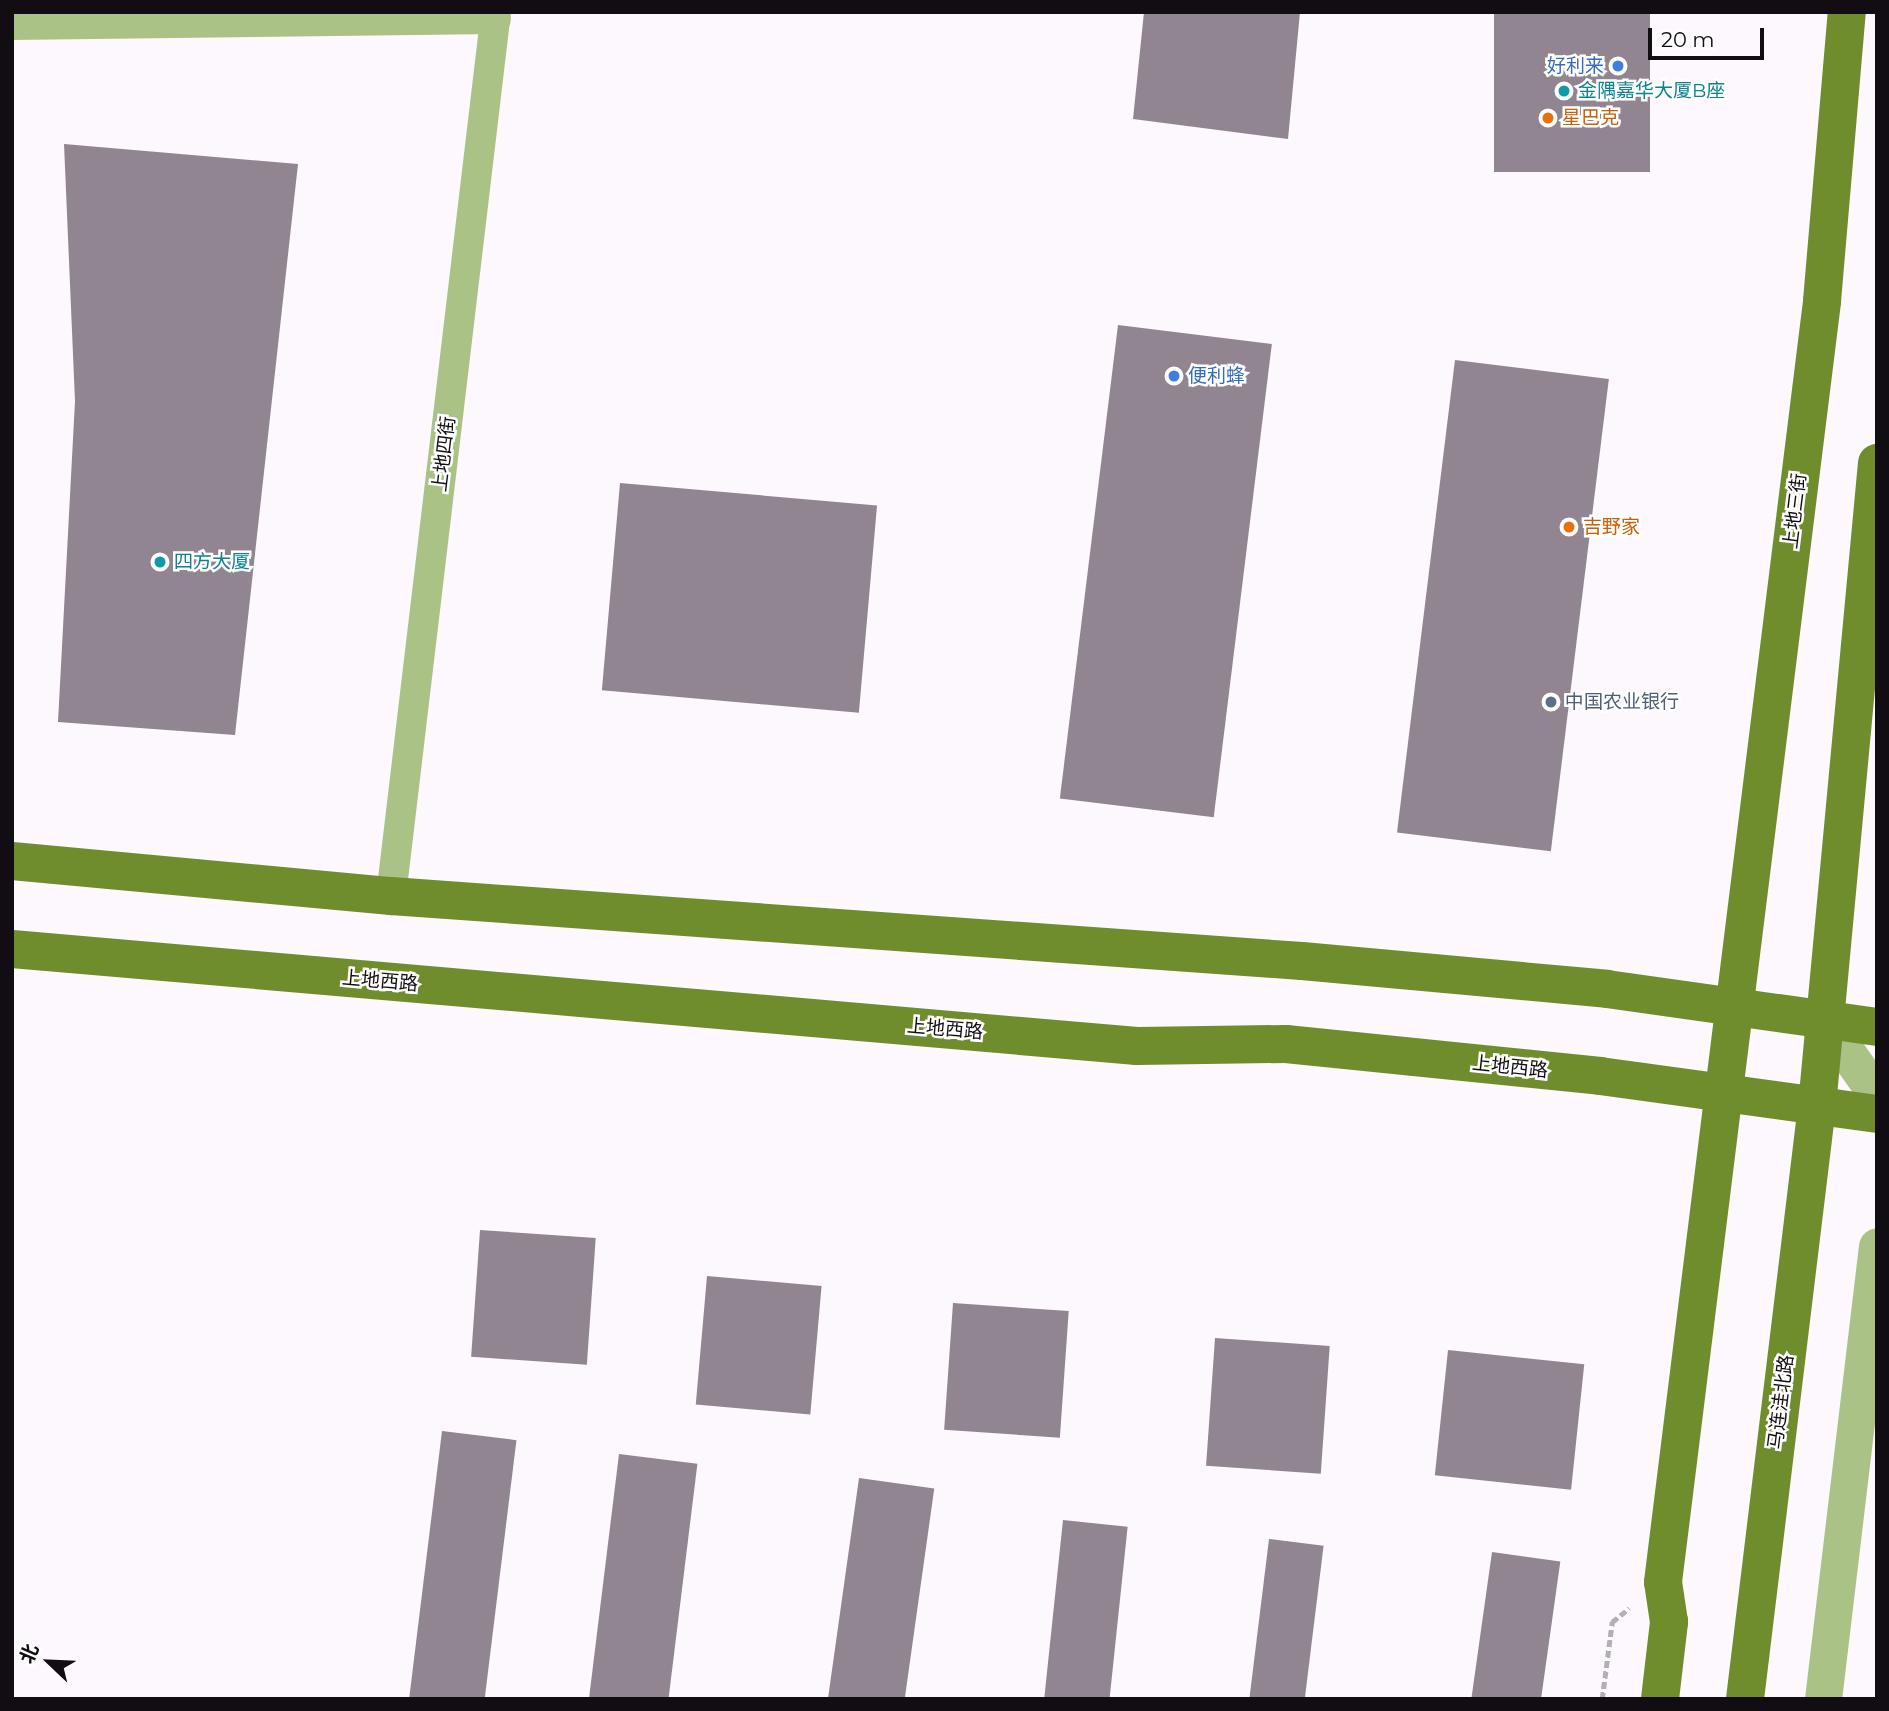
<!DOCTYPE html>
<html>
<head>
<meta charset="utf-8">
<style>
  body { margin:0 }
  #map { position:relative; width:1889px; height:1711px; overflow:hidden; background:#fdf8fe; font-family:Montserrat,"Noto Sans SC",sans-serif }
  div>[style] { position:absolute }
  .building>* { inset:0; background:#918592; transform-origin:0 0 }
  .path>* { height:4.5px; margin-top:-2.25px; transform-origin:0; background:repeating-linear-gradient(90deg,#b4afb5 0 7px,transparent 0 10.5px) }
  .minor>* { height:30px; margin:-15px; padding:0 15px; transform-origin:15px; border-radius:15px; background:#abc286 }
  .tertiary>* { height:37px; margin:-18.5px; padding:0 18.5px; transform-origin:18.5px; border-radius:18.5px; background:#abc286 }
  .primary>* { height:38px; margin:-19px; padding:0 19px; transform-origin:19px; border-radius:19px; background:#6f8d2d }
  .dots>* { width:19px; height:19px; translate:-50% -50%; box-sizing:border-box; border:4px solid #fff; border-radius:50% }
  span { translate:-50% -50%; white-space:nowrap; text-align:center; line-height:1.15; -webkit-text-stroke:5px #fff; paint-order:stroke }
  .shop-label { font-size:19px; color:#366cbe }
  .right { translate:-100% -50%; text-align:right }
  .left { translate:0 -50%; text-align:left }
  .culture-label { font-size:19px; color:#0d838f }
  .food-label { font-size:19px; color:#c56008 }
  .street-label { font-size:19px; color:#110d12 }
  .service-label { font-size:19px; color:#4e5e75 }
  .frame { position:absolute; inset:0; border:14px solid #110d12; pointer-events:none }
  .north { position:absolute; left:14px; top:1627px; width:70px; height:70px; -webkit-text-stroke:5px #fff; paint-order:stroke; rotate:293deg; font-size:19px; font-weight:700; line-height:28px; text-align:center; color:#110d12 }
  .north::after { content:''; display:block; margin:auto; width:24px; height:32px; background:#110d12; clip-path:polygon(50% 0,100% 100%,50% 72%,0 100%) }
  .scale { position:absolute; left:1648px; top:28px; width:116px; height:32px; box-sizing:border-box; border:4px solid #110d12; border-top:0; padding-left:9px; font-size:21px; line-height:24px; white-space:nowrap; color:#110d12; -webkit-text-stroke:5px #fff; paint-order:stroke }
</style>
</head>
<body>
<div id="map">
  <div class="building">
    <div style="clip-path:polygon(1144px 12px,1300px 12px,1288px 139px,1133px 119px)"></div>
    <div style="left:1494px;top:12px;width:156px;height:160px"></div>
    <div style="clip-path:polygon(64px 144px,298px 164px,235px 735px,58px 722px,75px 401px)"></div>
    <div style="left:1118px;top:325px;width:155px;height:477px;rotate:7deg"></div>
    <div style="left:1455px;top:360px;width:155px;height:476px;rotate:7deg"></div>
    <div style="left:620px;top:483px;width:258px;height:208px;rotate:5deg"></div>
    <div style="left:480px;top:1230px;width:116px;height:127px;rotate:4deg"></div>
    <div style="left:707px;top:1276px;width:115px;height:129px;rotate:5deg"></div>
    <div style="left:953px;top:1303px;width:116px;height:127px;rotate:4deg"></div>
    <div style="left:1215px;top:1338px;width:115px;height:128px;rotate:4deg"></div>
    <div style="left:1448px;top:1350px;width:137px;height:126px;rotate:6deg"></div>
    <div style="left:442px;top:1431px;width:75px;height:270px;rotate:7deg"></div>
    <div style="left:619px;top:1454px;width:79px;height:247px;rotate:7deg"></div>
    <div style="left:859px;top:1478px;width:76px;height:223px;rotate:8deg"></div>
    <div style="left:1063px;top:1520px;width:65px;height:180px;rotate:6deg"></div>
    <div style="left:1269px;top:1539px;width:55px;height:161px;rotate:7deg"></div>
    <div style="left:1492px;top:1552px;width:69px;height:148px;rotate:8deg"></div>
  </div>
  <div class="path">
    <div style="left:1602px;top:1699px;width:78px;rotate:-82.6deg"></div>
    <div style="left:1612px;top:1622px;width:22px;rotate:-39deg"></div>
  </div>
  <div class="minor">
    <div style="left:12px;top:25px;width:484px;rotate:-0.7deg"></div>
    <div style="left:391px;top:896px;width:890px;rotate:-83.23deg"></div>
  </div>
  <div class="tertiary">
    <div style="left:1824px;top:1020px;width:92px;rotate:54.8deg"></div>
    <div style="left:1823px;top:1699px;width:456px;rotate:-83.2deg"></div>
  </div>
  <div class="primary">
    <div style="left:12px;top:861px;width:381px;rotate:5.3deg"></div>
    <div style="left:391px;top:896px;width:913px;rotate:4.08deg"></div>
    <div style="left:1302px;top:961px;width:306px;rotate:5.2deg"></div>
    <div style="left:1607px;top:989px;width:273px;rotate:8deg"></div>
    <div style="left:12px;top:949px;width:1129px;rotate:4.93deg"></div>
    <div style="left:1137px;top:1046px;width:149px;rotate:-0.8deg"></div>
    <div style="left:1286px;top:1044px;width:316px;rotate:5.8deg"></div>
    <div style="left:1600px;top:1076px;width:280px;rotate:7.8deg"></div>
    <div style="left:1660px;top:1699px;width:78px;rotate:-83.3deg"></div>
    <div style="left:1669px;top:1622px;width:40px;rotate:-98.5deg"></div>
    <div style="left:1663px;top:1582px;width:1291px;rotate:-82.92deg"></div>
    <div style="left:1822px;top:301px;width:290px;rotate:-85.1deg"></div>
    <div style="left:1745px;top:1699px;width:597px;rotate:-83.08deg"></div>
    <div style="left:1817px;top:1106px;width:646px;rotate:-84.67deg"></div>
  </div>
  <div class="dots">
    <div style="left:1618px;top:66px;background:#3f7fe0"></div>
    <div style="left:1564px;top:91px;background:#0f9aa8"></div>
    <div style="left:1548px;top:118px;background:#e8710a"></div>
    <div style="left:1174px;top:376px;background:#3f7fe0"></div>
    <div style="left:1569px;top:527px;background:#e8710a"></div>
    <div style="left:160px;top:562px;background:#0f9aa8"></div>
    <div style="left:1551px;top:702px;background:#5c6f8a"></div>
  </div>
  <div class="shop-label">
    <span class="right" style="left:1604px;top:66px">好利来</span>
    <span class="left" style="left:1188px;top:376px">便利蜂</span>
  </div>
  <div class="culture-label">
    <span class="left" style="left:1578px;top:91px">金隅嘉华大厦B座</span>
    <span class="left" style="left:174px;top:562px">四方大厦</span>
  </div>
  <div class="food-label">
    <span class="left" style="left:1562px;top:118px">星巴克</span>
    <span class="left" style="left:1583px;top:527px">吉野家</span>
  </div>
  <div class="street-label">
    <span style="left:444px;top:454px;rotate:-83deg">上地四街</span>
    <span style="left:1795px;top:511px;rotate:-83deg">上地三街</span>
    <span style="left:380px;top:981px;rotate:5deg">上地西路</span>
    <span style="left:945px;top:1029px;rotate:5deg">上地西路</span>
    <span style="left:1510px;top:1067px;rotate:6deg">上地西路</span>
    <span style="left:1781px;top:1402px;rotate:-83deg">马连洼北路</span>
  </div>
  <div class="service-label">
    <span class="left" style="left:1565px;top:702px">中国农业银行</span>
  </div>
  <div class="frame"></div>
  <div class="north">北</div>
  <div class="scale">20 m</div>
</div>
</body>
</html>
